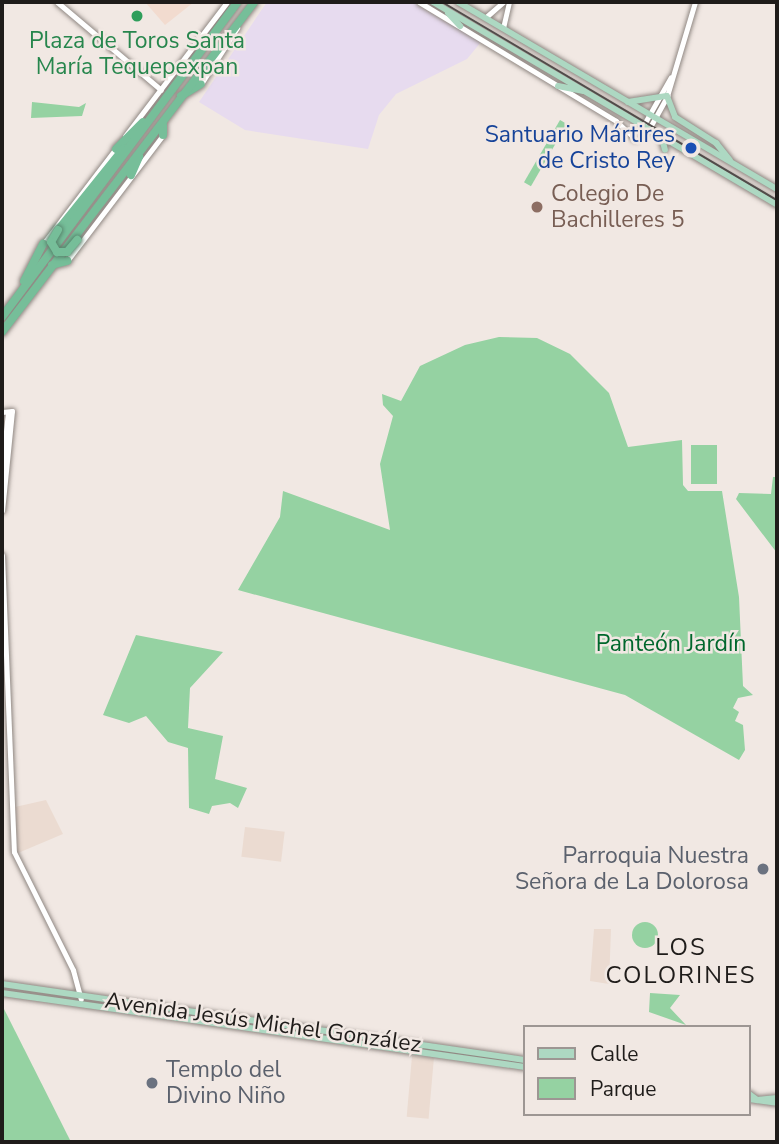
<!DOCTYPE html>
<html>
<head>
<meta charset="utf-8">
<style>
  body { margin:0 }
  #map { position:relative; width:779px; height:1144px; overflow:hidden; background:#f1e8e3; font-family:"Nunito Sans",sans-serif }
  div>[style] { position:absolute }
  .commercial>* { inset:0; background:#f2dbcf }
  .industrial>* { inset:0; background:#e7dbef }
  .built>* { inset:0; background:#ebdbd1; transform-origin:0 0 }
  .green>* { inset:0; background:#95d2a2; transform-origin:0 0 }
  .round { border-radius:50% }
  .roads { filter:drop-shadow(0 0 2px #908883) drop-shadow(0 0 2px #908883) }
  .secondary>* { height:5px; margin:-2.5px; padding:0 2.5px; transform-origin:2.5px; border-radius:2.5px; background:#fff }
  .primary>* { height:6px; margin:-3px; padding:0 3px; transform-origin:3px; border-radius:3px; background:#add8c2 }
  .highway>* { height:8px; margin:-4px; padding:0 4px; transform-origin:4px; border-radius:4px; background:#76be99 }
  .tram>* { height:2px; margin:-1px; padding:0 1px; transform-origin:1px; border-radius:1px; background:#514c4a }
  .bridges { filter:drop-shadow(0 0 2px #58856d) drop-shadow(0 0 2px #58856d) }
  .highway-bridge>* { height:8px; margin:-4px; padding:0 4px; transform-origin:4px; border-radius:4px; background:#76be99 }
  .dots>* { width:19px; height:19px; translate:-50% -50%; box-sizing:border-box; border:4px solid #f1e8e3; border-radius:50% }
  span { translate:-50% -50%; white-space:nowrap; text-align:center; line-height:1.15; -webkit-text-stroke:5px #f1e8e3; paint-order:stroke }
  .leisure-label { font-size:23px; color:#27864d }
  .transit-label { font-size:23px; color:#164399 }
  .right { translate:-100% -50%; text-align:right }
  .education-label { font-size:23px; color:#785e54 }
  .left { translate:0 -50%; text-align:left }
  .park-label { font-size:23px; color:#00672c }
  .worship-label { font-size:23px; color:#5b616d }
  .street-label { font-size:23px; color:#1f1c1a }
  .neighbourhood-label { font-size:24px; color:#1f1c1a; letter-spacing:2px }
  .frame { position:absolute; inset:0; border:4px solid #1f1c1a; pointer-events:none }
  .legend { position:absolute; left:523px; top:1025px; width:228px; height:91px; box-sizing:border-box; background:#f1e8e3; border:2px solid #9d9693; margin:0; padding:9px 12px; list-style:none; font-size:21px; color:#1f1c1a }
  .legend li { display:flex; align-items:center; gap:14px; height:35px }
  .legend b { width:35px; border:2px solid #9d9693 }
</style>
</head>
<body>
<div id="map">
  <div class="commercial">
    <div style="clip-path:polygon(145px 2px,194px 2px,165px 25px)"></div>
  </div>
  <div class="industrial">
    <div style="clip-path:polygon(267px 2px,412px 2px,481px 42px,467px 59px,396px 94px,379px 115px,368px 149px,245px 130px,199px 102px)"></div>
  </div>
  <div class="built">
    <div style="clip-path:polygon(46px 800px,63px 834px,18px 853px,15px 807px)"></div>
    <div style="left:245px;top:827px;width:40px;height:30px;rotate:7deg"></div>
    <div style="clip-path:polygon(594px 929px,611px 929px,609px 984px,590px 981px)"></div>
    <div style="left:412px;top:1056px;width:22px;height:61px;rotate:5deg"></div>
  </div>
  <div class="green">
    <div style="clip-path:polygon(32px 102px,79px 107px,86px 103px,82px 116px,31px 118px)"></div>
    <div style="left:560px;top:120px;width:8px;height:72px;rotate:30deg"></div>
    <div style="clip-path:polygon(499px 337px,537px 338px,570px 354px,609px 393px,628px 447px,682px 440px,683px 485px,688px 491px,722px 491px,739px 597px,743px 686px,753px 695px,738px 698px,733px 708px,739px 712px,735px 721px,743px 725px,745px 750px,739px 760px,625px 695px,238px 590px,280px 517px,283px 491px,390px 530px,380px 464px,393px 416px,383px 405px,382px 394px,401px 401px,420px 366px,465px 345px)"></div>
    <div style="left:691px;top:445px;width:26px;height:39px"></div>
    <div style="clip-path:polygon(773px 477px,777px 477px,777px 553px,736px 499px,739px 493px,771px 494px)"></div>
    <div style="clip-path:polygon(136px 635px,223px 652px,190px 688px,188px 728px,223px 736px,215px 779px,247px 788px,238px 808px,230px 803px,212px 806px,209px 814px,189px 808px,188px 748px,168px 742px,146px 716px,129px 723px,103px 715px)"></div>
    <div class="round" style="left:632px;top:922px;width:26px;height:26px"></div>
    <div style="clip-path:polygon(650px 993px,680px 995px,670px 1008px,686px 1025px,649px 1012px)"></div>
    <div style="clip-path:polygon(2px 1005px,71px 1142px,2px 1142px)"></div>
  </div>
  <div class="roads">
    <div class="secondary">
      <div style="left:57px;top:2px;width:136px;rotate:40.2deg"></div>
      <div style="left:419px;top:2px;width:230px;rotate:31.1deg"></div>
      <div style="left:616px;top:121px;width:26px;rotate:43deg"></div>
      <div style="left:486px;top:17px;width:23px;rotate:-41deg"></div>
      <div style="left:503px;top:28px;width:27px;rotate:-77deg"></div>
      <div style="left:201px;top:84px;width:67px;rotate:-57.3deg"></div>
      <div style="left:643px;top:126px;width:56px;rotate:-60.3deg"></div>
      <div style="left:649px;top:129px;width:38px;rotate:-61deg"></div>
      <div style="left:667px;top:96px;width:98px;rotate:-73.4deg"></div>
      <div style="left:125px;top:136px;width:168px;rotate:-52.7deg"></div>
      <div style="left:43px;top:244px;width:122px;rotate:-52.7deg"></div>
      <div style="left:67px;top:261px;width:158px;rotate:-52.7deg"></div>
      <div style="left:2px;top:412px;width:10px;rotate:-6deg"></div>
      <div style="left:12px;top:411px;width:100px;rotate:95.7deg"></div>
      <div style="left:2px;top:469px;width:57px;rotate:-84deg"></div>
      <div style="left:2px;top:555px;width:297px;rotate:87.7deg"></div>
      <div style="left:14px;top:852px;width:132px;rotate:63.4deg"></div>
      <div style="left:73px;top:970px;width:30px;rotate:75deg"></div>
    </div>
    <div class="primary">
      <div style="left:433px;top:2px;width:399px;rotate:30.5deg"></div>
      <div style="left:458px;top:2px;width:370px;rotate:30.4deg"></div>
      <div style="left:448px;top:13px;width:18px;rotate:47deg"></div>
      <div style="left:558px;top:86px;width:26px;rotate:11deg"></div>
      <div style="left:628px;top:102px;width:39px;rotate:-9deg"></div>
      <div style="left:667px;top:96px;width:22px;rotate:69deg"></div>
      <div style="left:675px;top:117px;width:49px;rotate:32.4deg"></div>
      <div style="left:716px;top:143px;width:22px;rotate:51deg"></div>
      <div style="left:662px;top:138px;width:12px;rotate:76deg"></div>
      <div style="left:2px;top:984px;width:528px;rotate:8.27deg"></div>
      <div style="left:2px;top:993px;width:528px;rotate:8.05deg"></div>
      <div style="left:749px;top:1094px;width:10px;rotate:37deg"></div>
      <div style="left:757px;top:1100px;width:20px;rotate:-6deg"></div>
      <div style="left:749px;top:1099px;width:28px;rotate:8deg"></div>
    </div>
    <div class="highway">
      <div style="left:181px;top:96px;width:23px;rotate:-31deg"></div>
      <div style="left:163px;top:135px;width:10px;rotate:-90deg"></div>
      <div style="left:116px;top:149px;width:38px;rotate:-45deg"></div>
      <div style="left:131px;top:175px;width:20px;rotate:-66deg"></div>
      <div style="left:58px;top:230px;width:105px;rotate:-51.2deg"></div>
      <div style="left:52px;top:265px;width:16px;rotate:-15deg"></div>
      <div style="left:24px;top:281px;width:42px;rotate:-62.8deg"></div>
      <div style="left:2px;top:317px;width:394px;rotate:-53.2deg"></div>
      <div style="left:2px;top:332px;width:415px;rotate:-52.6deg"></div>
    </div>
  </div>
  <div class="tram">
    <div style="left:442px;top:2px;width:389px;rotate:30.6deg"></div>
  </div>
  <div class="bridges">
    <div class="highway-bridge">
      <div style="left:58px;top:230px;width:14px;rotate:120deg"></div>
      <div style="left:51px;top:242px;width:12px;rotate:59deg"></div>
      <div style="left:57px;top:252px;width:10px"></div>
      <div style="left:67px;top:252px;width:16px;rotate:-50deg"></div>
    </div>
  </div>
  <div class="dots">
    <div style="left:137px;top:16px;background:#2e9e5b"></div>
    <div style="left:691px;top:148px;background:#1a4fb4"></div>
    <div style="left:537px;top:207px;background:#8d6e63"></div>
    <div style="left:763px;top:869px;background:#6b7280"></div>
    <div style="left:152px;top:1083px;background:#6b7280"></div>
  </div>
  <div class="leisure-label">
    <span style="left:137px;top:54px">Plaza de Toros Santa<br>María Tequepexpan</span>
  </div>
  <div class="transit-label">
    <span class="right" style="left:675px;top:148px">Santuario Mártires<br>de Cristo Rey</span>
  </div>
  <div class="education-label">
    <span class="left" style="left:551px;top:207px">Colegio De<br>Bachilleres 5</span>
  </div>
  <div class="park-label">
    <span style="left:671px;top:644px">Panteón Jardín</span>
  </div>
  <div class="worship-label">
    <span class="right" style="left:749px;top:869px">Parroquia Nuestra<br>Señora de La Dolorosa</span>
    <span class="left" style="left:166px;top:1083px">Templo del<br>Divino Niño</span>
  </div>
  <div class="street-label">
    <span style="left:263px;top:1023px;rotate:8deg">Avenida Jesús Michel González</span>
  </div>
  <div class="neighbourhood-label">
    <span style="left:681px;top:962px">LOS<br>COLORINES</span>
  </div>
  <div class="frame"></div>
  <ul class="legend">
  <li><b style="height:9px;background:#add8c2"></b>Calle</li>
  <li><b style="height:19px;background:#95d2a2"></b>Parque</li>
  </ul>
</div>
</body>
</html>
